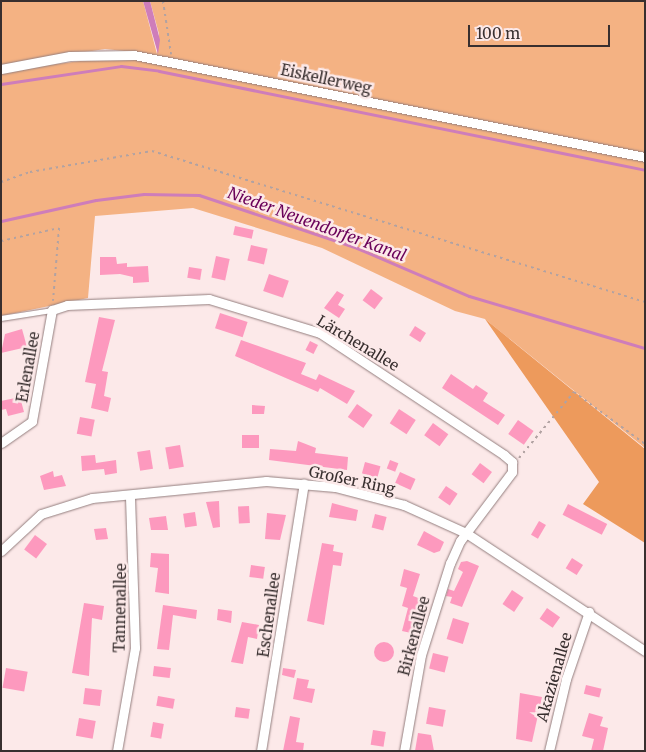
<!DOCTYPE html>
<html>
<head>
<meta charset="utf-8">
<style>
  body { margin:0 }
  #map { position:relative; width:646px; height:752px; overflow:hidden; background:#fce9e9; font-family:Merriweather,serif }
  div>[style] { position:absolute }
  .green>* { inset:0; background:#f4b283 }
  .forest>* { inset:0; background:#ed9a5c }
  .water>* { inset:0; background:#ce7dba }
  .stream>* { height:3px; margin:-1.5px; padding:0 1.5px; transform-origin:1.5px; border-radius:1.5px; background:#ce7dba }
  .building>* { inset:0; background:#fd99be; transform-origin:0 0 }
  .round { border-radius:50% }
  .path>* { height:2px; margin-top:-1px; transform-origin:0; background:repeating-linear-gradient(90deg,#b1a2a2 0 2.5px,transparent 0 6.5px) }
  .roads { filter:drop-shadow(0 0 1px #937e7e) drop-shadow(0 0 1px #937e7e) }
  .service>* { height:4.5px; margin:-2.25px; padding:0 2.25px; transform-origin:2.25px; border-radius:2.25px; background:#fff }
  .minor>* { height:9px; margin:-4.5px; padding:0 4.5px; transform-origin:4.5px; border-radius:4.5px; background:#fff }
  span { translate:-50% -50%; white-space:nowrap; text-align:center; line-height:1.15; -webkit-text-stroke:5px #fce9e9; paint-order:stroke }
  .street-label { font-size:15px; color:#382f2f }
  .water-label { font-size:16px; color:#6a0259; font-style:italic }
  .frame { position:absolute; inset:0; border:2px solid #382f2f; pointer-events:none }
  .scale { position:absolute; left:468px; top:25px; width:142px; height:22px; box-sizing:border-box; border:2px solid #382f2f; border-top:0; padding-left:6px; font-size:15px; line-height:18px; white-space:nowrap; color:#382f2f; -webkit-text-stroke:4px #fce9e9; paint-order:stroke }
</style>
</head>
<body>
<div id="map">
  <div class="green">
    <div style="clip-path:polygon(1px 1px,143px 1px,157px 54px,159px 34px,150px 1px,645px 1px,645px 448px,485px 319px,455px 311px,322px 248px,193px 208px,95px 216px,88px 298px,1px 316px,1px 71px,144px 53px,105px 49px,1px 65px)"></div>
  </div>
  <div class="forest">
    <div style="clip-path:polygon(485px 319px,645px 449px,645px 543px,583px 504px,599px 482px)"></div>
  </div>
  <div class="water">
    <div style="clip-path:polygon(143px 1px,150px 1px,160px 40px,158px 54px)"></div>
  </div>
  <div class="stream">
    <div style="left:1px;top:84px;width:121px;rotate:-8.5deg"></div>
    <div style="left:121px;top:66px;width:38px;rotate:7deg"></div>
    <div style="left:159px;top:71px;width:496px;rotate:11.5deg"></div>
    <div style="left:1px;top:221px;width:97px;rotate:-12.5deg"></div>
    <div style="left:96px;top:200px;width:48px;rotate:-7.1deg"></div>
    <div style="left:144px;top:194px;width:55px;rotate:1deg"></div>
    <div style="left:199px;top:195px;width:167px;rotate:18.5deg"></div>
    <div style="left:357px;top:248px;width:122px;rotate:23.2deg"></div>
    <div style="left:469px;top:296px;width:184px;rotate:16.5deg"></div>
  </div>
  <div class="building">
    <div style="left:235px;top:226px;width:19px;height:9px;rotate:12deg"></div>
    <div style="left:251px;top:245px;width:17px;height:16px;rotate:13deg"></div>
    <div style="left:216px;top:256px;width:14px;height:22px;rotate:12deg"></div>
    <div style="clip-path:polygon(100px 257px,116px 257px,117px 264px,127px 263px,127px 267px,148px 266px,149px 282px,133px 283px,133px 277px,120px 274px,100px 275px)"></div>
    <div style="left:189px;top:267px;width:13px;height:11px;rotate:9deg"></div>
    <div style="left:269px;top:274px;width:21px;height:18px;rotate:19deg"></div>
    <div style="left:371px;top:289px;width:15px;height:14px;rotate:37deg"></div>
    <div style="clip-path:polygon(337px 291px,344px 295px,338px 305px,345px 309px,339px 318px,324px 308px)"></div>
    <div style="left:220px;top:313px;width:29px;height:16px;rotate:18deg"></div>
    <div style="clip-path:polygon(99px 317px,115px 320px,102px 371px,108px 372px,104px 396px,111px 398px,108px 412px,91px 408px,96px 384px,85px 382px)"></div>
    <div style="left:415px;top:326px;width:13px;height:11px;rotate:32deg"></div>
    <div style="clip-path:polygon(22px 329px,27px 347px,1px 353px,5px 334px)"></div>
    <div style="clip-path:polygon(241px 340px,306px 363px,301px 374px,316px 380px,319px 374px,355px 391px,347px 404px,320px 388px,318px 392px,235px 356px)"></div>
    <div style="left:310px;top:341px;width:9px;height:10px;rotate:27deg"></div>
    <div style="clip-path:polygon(451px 374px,473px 389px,476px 385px,488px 393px,483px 401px,505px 415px,498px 425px,442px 388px)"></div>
    <div style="clip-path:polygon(20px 397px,24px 412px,8px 416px,6px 409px,1px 410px,1px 401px)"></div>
    <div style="left:357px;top:404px;width:19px;height:16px;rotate:35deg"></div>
    <div style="clip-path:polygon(252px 405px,265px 406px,264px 414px,252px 414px)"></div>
    <div style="left:399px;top:409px;width:20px;height:17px;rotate:33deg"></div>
    <div style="left:80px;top:417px;width:15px;height:17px;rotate:11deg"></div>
    <div style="left:518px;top:420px;width:19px;height:17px;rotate:35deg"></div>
    <div style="left:433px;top:423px;width:19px;height:15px;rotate:36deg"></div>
    <div style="left:242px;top:435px;width:17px;height:13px"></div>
    <div style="clip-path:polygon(298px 441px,316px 448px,315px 453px,348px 457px,347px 470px,269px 460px,270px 449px,296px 451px)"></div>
    <div style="left:180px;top:445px;width:22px;height:15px;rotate:80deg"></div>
    <div style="left:150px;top:450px;width:19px;height:13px;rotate:81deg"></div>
    <div style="clip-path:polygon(95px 455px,96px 463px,116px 460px,117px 473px,105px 475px,104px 469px,82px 471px,81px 456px)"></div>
    <div style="left:390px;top:460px;width:9px;height:9px;rotate:21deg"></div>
    <div style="left:365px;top:462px;width:16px;height:12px;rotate:15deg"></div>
    <div style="left:480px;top:463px;width:15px;height:14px;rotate:37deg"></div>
    <div style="clip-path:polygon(53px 471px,54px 477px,62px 475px,66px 486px,44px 490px,40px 476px)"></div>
    <div style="left:400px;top:472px;width:17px;height:12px;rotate:24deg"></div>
    <div style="left:446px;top:486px;width:14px;height:14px;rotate:34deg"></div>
    <div style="clip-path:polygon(219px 501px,220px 527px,213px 528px,206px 502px)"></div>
    <div style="clip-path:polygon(332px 503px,358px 510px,356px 521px,329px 517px)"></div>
    <div style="left:568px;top:504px;width:44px;height:12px;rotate:27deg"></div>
    <div style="left:249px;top:506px;width:17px;height:11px;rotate:87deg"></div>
    <div style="left:195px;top:512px;width:14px;height:12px;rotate:82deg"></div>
    <div style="clip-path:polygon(267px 513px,286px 515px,280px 540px,265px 539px)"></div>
    <div style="left:375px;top:514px;width:12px;height:14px;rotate:14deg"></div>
    <div style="clip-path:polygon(166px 516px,168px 530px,151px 530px,149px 518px)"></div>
    <div style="left:539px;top:521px;width:8px;height:16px;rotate:30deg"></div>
    <div style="clip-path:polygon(106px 528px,108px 539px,96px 540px,94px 529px)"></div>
    <div style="clip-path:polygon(424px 531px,444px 542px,440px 551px,434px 553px,417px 545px)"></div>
    <div style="left:35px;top:535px;width:15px;height:18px;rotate:37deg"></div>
    <div style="clip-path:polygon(322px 543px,334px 545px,333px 551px,343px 553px,341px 566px,333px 565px,324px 625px,307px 621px)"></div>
    <div style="clip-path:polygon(151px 553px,169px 554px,169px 594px,155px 592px,158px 568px,150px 567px)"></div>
    <div style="left:572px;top:558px;width:13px;height:12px;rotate:32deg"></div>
    <div style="clip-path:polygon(467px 561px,479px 566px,462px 607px,450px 603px,452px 597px,446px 596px,448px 589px,454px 591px,463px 572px,458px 569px,461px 562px)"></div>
    <div style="left:251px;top:565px;width:14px;height:12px;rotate:8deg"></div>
    <div style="clip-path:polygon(404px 569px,420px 574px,413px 596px,421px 599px,411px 633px,402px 631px,408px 608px,402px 606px,407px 588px,400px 586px)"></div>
    <div style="left:512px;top:590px;width:14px;height:17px;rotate:34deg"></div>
    <div style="clip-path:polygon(84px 603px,104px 606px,102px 620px,92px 618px,89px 676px,72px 673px)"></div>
    <div style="clip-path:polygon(163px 605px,197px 610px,196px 619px,173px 615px,169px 650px,157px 649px)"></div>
    <div style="left:547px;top:608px;width:16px;height:13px;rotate:35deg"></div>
    <div style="clip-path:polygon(218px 609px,232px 611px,231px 623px,217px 620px)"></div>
    <div style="left:453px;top:618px;width:17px;height:22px;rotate:17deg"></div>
    <div style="clip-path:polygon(242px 622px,259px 625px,257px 639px,248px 637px,243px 664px,231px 662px)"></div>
    <div class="round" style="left:374px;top:642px;width:20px;height:20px"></div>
    <div style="left:433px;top:653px;width:16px;height:16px;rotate:14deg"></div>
    <div style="left:154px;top:666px;width:17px;height:10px;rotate:7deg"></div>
    <div style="left:6px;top:668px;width:22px;height:20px;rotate:10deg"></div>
    <div style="clip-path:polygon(283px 668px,296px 670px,294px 678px,282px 675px)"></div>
    <div style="clip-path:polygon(297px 678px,309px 680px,307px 688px,315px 689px,312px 703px,293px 699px)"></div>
    <div style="left:586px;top:685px;width:16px;height:9px;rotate:14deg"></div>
    <div style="left:85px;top:688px;width:17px;height:16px;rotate:7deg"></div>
    <div style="clip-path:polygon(520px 693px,542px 697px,532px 742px,516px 739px)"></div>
    <div style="left:158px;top:696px;width:17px;height:10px;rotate:10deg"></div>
    <div style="left:236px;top:707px;width:14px;height:10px;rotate:8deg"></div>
    <div style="left:429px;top:707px;width:17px;height:17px;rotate:10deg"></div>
    <div style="clip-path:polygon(589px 713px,603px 717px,600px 726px,608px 728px,603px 751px,591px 751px,594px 739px,582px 736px)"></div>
    <div style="clip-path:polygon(290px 716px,300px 718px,296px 742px,304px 743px,303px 751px,283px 751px)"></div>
    <div style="left:79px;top:718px;width:17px;height:18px;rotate:10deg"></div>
    <div style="left:153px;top:722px;width:11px;height:15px;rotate:10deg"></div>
    <div style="left:373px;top:730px;width:13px;height:15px;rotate:9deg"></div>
    <div style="clip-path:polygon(418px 733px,431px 735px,434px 751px,415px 751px)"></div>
  </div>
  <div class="path">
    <div style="left:163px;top:1px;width:54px;rotate:81.4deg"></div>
    <div style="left:1px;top:182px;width:31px;rotate:-19deg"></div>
    <div style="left:30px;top:172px;width:124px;rotate:-9.8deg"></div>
    <div style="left:152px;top:151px;width:516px;rotate:17.03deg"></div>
    <div style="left:1px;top:241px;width:59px;rotate:-12.6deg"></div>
    <div style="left:59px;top:228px;width:73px;rotate:94.7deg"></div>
    <div style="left:519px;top:458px;width:86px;rotate:-50.2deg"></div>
    <div style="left:574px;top:392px;width:88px;rotate:36.2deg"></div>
  </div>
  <div class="roads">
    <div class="service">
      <div style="left:1px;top:318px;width:52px;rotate:-8.9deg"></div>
    </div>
    <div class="minor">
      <div style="left:1px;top:69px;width:70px;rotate:-10.7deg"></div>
      <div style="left:70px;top:56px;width:64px;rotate:-0.9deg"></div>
      <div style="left:134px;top:55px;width:521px;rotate:11.29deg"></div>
      <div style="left:1px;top:443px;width:38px;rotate:-35deg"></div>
      <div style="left:32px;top:421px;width:113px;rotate:-79.8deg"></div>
      <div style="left:52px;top:310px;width:16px;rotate:-18deg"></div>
      <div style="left:67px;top:305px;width:142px;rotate:-2.4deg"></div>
      <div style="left:209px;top:299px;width:116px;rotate:17deg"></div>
      <div style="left:320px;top:333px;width:221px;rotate:33.5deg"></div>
      <div style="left:504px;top:455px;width:11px;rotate:41deg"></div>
      <div style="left:512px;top:462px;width:10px;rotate:90deg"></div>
      <div style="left:512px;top:472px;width:86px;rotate:127deg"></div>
      <div style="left:460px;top:541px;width:24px;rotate:114deg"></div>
      <div style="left:450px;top:563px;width:96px;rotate:107.5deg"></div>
      <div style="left:421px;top:655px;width:97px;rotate:100deg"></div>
      <div style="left:1px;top:551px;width:54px;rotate:-42.8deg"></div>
      <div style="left:41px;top:514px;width:53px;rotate:-17.4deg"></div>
      <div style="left:92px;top:498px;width:175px;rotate:-5.6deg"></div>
      <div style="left:266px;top:481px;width:69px;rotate:5deg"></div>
      <div style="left:335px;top:487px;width:71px;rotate:14.6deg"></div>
      <div style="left:404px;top:505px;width:68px;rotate:24.3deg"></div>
      <div style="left:466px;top:533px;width:214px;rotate:33.4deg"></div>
      <div style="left:117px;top:751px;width:105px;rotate:-80.1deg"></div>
      <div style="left:135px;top:648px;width:153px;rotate:-91.9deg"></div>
      <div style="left:261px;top:751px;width:271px;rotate:-80.9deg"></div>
      <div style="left:549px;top:751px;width:74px;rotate:-76.7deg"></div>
      <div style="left:566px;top:679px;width:71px;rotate:-71.1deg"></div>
    </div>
  </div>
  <div class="street-label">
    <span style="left:326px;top:79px;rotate:12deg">Eiskellerweg</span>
    <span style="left:358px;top:343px;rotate:31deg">Lärchenallee</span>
    <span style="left:28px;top:367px;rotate:-80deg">Erlenallee</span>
    <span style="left:352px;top:480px;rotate:12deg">Großer Ring</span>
    <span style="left:120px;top:608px;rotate:-89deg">Tannenallee</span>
    <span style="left:269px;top:615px;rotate:-82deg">Eschenallee</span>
    <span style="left:414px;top:636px;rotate:-75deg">Birkenallee</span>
    <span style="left:554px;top:677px;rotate:-74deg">Akazienallee</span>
  </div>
  <div class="water-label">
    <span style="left:317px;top:224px;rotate:20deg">Nieder Neuendorfer Kanal</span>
  </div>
  <div class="frame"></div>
  <div class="scale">100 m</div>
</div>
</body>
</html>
